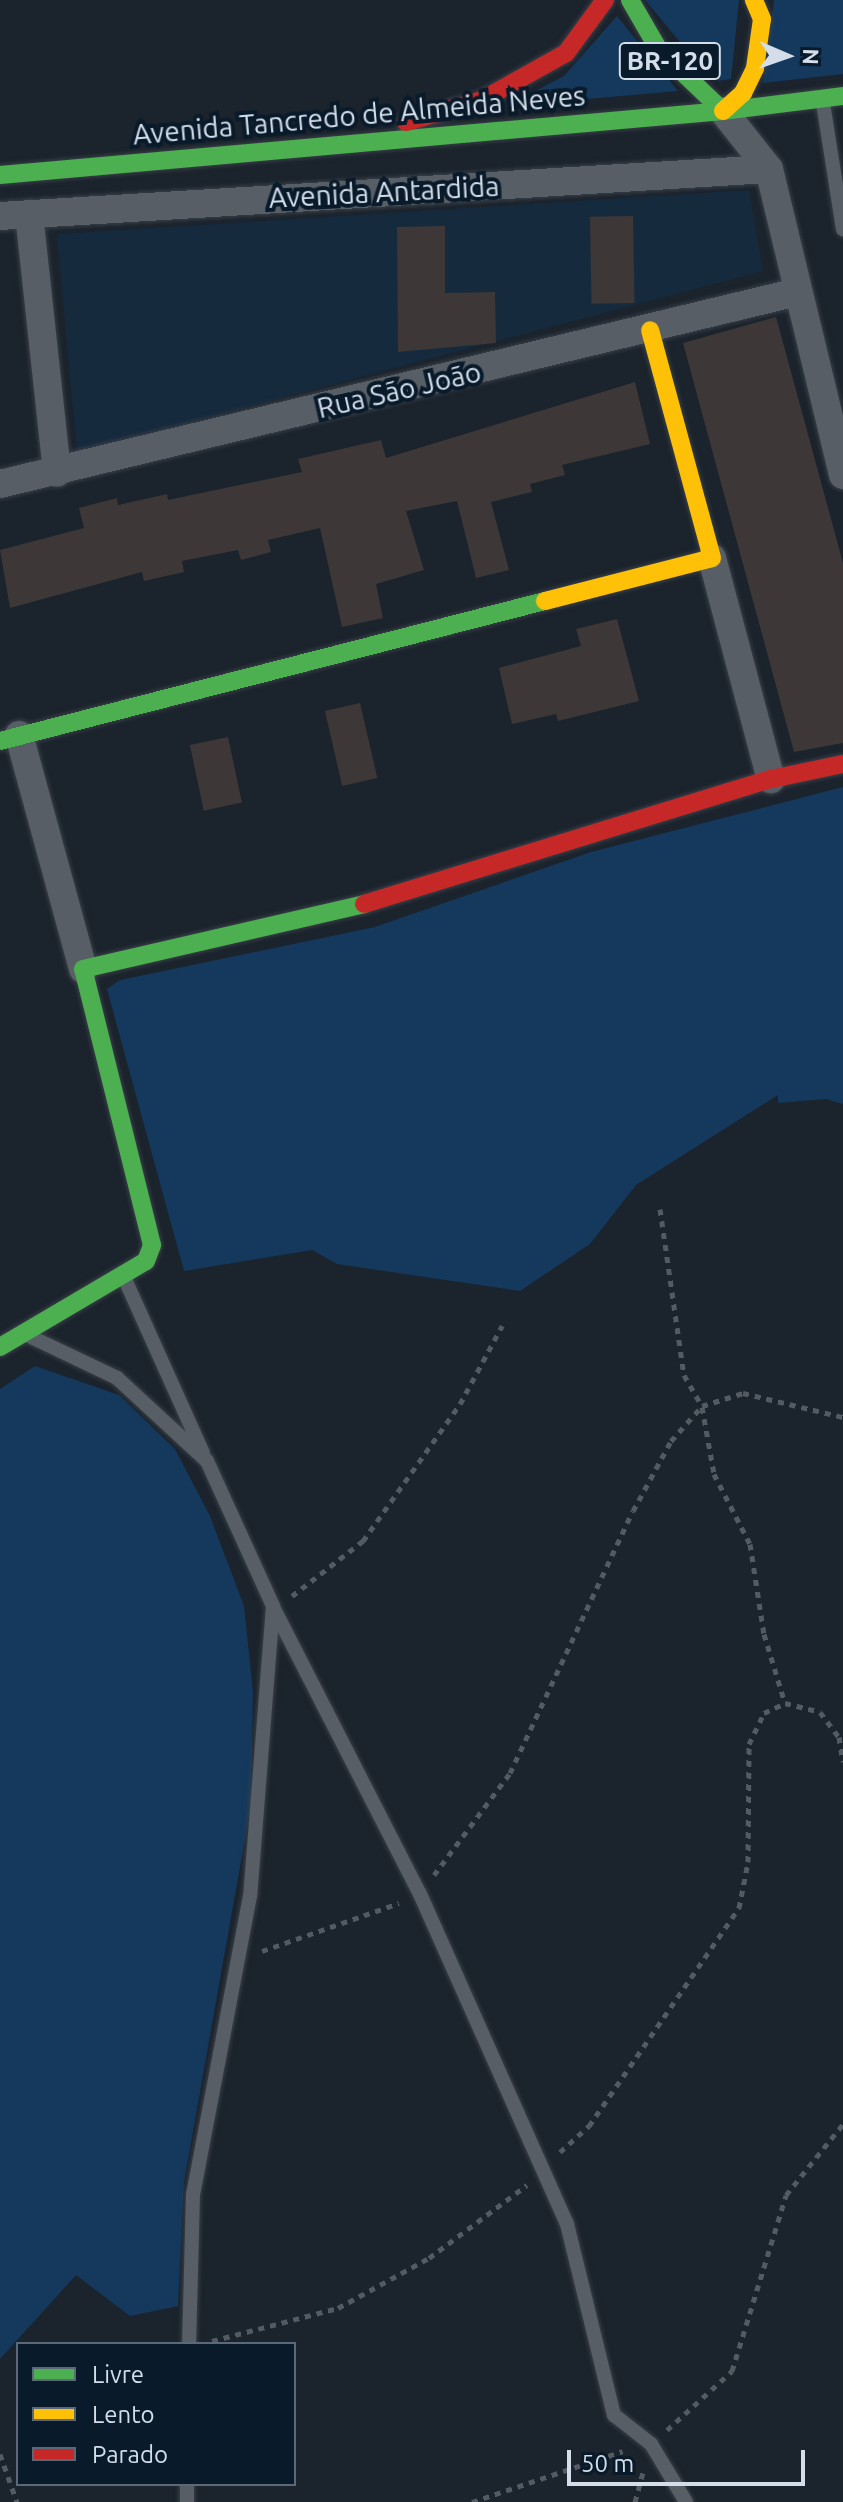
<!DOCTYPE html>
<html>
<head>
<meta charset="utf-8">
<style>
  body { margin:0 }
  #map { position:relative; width:843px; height:2502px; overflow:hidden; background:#1b232c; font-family:Ubuntu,sans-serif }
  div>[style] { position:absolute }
  .built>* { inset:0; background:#162a3e }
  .green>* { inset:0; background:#14395d }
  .building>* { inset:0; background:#3e3737; transform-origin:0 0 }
  .path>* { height:5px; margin-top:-2.5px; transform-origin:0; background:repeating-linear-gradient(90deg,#545a62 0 6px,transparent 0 12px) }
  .roads { filter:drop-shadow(0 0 2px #383f47) drop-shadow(0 0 2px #383f47) }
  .lane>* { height:14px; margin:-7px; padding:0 7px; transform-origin:7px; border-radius:7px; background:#575e65 }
  .street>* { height:28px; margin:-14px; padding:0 14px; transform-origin:14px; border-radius:14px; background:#575e65 }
  .fast>* { height:18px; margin:-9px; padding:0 9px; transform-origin:9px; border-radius:9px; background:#4caf50 }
  .slow>* { height:18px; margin:-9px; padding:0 9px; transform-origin:9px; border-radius:9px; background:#ffc107 }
  .jam>* { height:18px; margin:-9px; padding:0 9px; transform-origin:9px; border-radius:9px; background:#c62828 }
  span { translate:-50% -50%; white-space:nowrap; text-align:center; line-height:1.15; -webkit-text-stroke:8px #091a2a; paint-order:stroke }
  .shield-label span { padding:2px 6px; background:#091a2a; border:2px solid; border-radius:6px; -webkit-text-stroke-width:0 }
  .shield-label { font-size:26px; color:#d4deea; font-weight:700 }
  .street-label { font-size:28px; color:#d4deea }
  .legend { position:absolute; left:16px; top:2342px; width:280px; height:144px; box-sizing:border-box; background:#091a2a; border:2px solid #5a6877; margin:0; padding:10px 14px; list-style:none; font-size:24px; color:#d4deea }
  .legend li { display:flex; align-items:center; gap:16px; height:40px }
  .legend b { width:40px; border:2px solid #5a6877 }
  .north { position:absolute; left:747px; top:16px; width:80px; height:80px; -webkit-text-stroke:6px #091a2a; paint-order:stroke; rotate:92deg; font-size:22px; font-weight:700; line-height:32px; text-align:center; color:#d4deea }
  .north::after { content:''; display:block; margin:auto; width:28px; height:36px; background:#d4deea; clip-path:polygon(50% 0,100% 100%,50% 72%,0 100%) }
  .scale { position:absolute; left:567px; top:2450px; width:238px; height:36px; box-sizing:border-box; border:4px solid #d4deea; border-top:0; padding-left:10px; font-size:24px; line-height:28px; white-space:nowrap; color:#d4deea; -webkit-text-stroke:6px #091a2a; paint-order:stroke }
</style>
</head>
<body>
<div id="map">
  <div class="built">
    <div style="clip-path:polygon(749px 190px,763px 271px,77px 452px,57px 234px)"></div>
  </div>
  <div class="green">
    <div style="clip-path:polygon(645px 0,739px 0,731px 79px,719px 81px,705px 72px)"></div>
    <div style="clip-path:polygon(774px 0,843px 0,843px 74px,763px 83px)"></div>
    <div style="clip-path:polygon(617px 16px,678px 91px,507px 106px,564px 76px)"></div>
    <div style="clip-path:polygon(843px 787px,843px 1104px,826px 1099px,778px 1103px,778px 1095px,636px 1185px,590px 1244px,520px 1291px,337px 1264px,312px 1250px,184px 1271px,107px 989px,120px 980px,375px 927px,591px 852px)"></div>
    <div style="clip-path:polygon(35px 1366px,119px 1395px,175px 1449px,210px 1516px,244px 1606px,253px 1691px,251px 1805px,184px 2182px,178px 2306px,130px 2316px,76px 2275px,0 2359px,0 1389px)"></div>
  </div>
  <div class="building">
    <div style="left:633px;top:216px;width:87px;height:43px;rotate:89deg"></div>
    <div style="clip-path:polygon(445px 226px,445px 293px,495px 292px,496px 343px,398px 352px,397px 227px)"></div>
    <div style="clip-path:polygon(776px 317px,843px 563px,843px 743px,794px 752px,683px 343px)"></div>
    <div style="clip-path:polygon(635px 382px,650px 444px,562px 465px,565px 475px,530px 484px,532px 492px,491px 502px,509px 570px,476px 578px,457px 501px,406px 511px,424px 570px,376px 584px,383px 618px,342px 627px,320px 528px,268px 540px,271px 552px,241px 560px,238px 550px,182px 561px,184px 572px,144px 581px,142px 572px,10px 608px,0 550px,84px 528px,79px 508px,117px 498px,118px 505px,167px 494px,168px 500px,302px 472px,298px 459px,381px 440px,386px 458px)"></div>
    <div style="clip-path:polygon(617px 619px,639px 701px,558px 721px,556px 714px,512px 724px,499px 668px,581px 646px,576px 629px)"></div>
    <div style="left:360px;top:703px;width:77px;height:36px;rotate:77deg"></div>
    <div style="left:228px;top:737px;width:67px;height:39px;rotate:78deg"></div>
  </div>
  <div class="path">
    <div style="left:660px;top:1209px;width:168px;rotate:81.8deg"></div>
    <div style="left:684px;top:1375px;width:36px;rotate:60deg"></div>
    <div style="left:702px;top:1406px;width:43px;rotate:-17.6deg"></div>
    <div style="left:743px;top:1393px;width:103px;rotate:13.5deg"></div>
    <div style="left:702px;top:1407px;width:68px;rotate:79.8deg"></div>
    <div style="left:714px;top:1474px;width:79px;rotate:62.8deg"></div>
    <div style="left:750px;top:1544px;width:91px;rotate:81.2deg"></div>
    <div style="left:764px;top:1634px;width:72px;rotate:73.1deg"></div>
    <div style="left:785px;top:1703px;width:36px;rotate:14deg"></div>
    <div style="left:820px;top:1712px;width:31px;rotate:53deg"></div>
    <div style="left:839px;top:1737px;width:25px;rotate:81deg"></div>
    <div style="left:292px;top:1596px;width:90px;rotate:-37.8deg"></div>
    <div style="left:363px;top:1541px;width:168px;rotate:-54.7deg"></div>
    <div style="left:460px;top:1404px;width:89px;rotate:-61.7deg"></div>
    <div style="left:434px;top:1875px;width:127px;rotate:-53.3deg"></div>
    <div style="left:510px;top:1773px;width:289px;rotate:-64.9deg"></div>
    <div style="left:633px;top:1511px;width:80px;rotate:-61.5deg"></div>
    <div style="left:671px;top:1441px;width:47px;rotate:-48.5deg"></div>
    <div style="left:262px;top:1951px;width:145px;rotate:-19.3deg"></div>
    <div style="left:560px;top:2152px;width:39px;rotate:-42deg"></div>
    <div style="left:589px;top:2126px;width:265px;rotate:-55.5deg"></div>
    <div style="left:739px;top:1908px;width:47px;rotate:-78.9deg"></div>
    <div style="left:748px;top:1862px;width:118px;rotate:-89.5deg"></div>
    <div style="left:749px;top:1744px;width:34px;rotate:-64deg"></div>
    <div style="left:764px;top:1713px;width:23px;rotate:-25deg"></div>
    <div style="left:212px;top:2341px;width:130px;rotate:-14.7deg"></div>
    <div style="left:338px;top:2308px;width:104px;rotate:-28.8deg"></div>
    <div style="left:429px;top:2258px;width:122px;rotate:-36.7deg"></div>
    <div style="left:667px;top:2430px;width:88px;rotate:-42.2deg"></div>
    <div style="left:732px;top:2371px;width:184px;rotate:-72.9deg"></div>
    <div style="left:786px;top:2195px;width:91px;rotate:-51.2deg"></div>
    <div style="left:0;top:2454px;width:51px;rotate:70.5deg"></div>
    <div style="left:472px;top:2502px;width:159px;rotate:-18.7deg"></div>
    <div style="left:635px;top:2502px;width:31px;rotate:-75deg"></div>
  </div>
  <div class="roads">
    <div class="lane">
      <div style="left:823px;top:103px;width:128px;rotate:81deg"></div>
      <div style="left:123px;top:1275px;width:195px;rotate:65.8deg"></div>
      <div style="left:29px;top:1336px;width:98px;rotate:25.5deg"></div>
      <div style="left:117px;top:1378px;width:122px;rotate:42.7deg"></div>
      <div style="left:207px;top:1461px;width:159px;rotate:65.5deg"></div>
      <div style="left:273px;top:1606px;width:291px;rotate:94.5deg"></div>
      <div style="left:250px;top:1896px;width:303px;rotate:100.8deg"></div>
      <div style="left:193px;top:2194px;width:150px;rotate:91.5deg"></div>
      <div style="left:273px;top:1607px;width:322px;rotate:62.9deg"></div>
      <div style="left:420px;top:1894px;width:361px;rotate:66deg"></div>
      <div style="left:567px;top:2224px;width:197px;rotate:76.2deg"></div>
      <div style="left:614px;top:2415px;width:47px;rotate:38.1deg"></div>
      <div style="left:651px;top:2444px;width:68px;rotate:58.9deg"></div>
      <div style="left:187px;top:2502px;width:18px;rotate:-90deg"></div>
    </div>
    <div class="street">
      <div style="left:723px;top:111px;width:74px;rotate:51.6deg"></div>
      <div style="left:769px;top:169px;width:315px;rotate:76.4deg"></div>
      <div style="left:29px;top:214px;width:260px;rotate:83.8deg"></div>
      <div style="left:0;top:216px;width:770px;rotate:-3.5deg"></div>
      <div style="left:0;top:484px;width:820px;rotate:-13.54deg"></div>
      <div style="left:712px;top:558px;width:229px;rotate:75.1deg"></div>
      <div style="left:19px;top:735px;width:243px;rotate:74.7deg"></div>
    </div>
    <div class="fast">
      <div style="left:630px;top:0;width:58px;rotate:59.9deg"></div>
      <div style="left:659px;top:50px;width:88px;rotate:43.6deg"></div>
      <div style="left:723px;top:111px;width:121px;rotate:-7.1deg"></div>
      <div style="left:0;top:175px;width:726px;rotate:-5.06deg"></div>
      <div style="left:0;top:741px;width:563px;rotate:-14.41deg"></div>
      <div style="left:0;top:1347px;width:169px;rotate:-30.5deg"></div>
      <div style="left:146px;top:1261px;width:17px;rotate:-69deg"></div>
      <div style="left:152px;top:1245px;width:284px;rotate:-104deg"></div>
      <div style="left:83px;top:969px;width:288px;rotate:-13deg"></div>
    </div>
    <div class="slow">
      <div style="left:723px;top:111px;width:27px;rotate:-42deg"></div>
      <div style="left:743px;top:93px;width:28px;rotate:-64deg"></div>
      <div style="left:755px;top:68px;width:49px;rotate:-81.9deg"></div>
      <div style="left:762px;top:19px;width:21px;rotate:-113deg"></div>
      <div style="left:545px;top:601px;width:172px;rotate:-14.4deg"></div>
      <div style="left:712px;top:558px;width:236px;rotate:-105.2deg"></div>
    </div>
    <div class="jam">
      <div style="left:406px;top:122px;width:79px;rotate:-16.1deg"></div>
      <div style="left:482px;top:100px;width:96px;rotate:-29.2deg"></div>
      <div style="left:566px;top:53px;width:66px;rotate:-53.7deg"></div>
      <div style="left:364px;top:904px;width:426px;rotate:-17.1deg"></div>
      <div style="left:771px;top:779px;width:74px;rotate:-11.8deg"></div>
    </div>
  </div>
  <div class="shield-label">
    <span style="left:670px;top:61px">BR-120</span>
  </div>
  <div class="street-label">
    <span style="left:359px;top:115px;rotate:-5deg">Avenida Tancredo de Almeida Neves</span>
    <span style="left:384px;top:192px;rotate:-3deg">Avenida Antardida</span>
    <span style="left:399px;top:390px;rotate:-13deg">Rua São João</span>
  </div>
  <ul class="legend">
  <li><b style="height:10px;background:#4caf50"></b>Livre</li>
  <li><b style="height:10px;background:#ffc107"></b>Lento</li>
  <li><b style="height:10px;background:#c62828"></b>Parado</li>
  </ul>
  <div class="north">N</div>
  <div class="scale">50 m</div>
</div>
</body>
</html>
